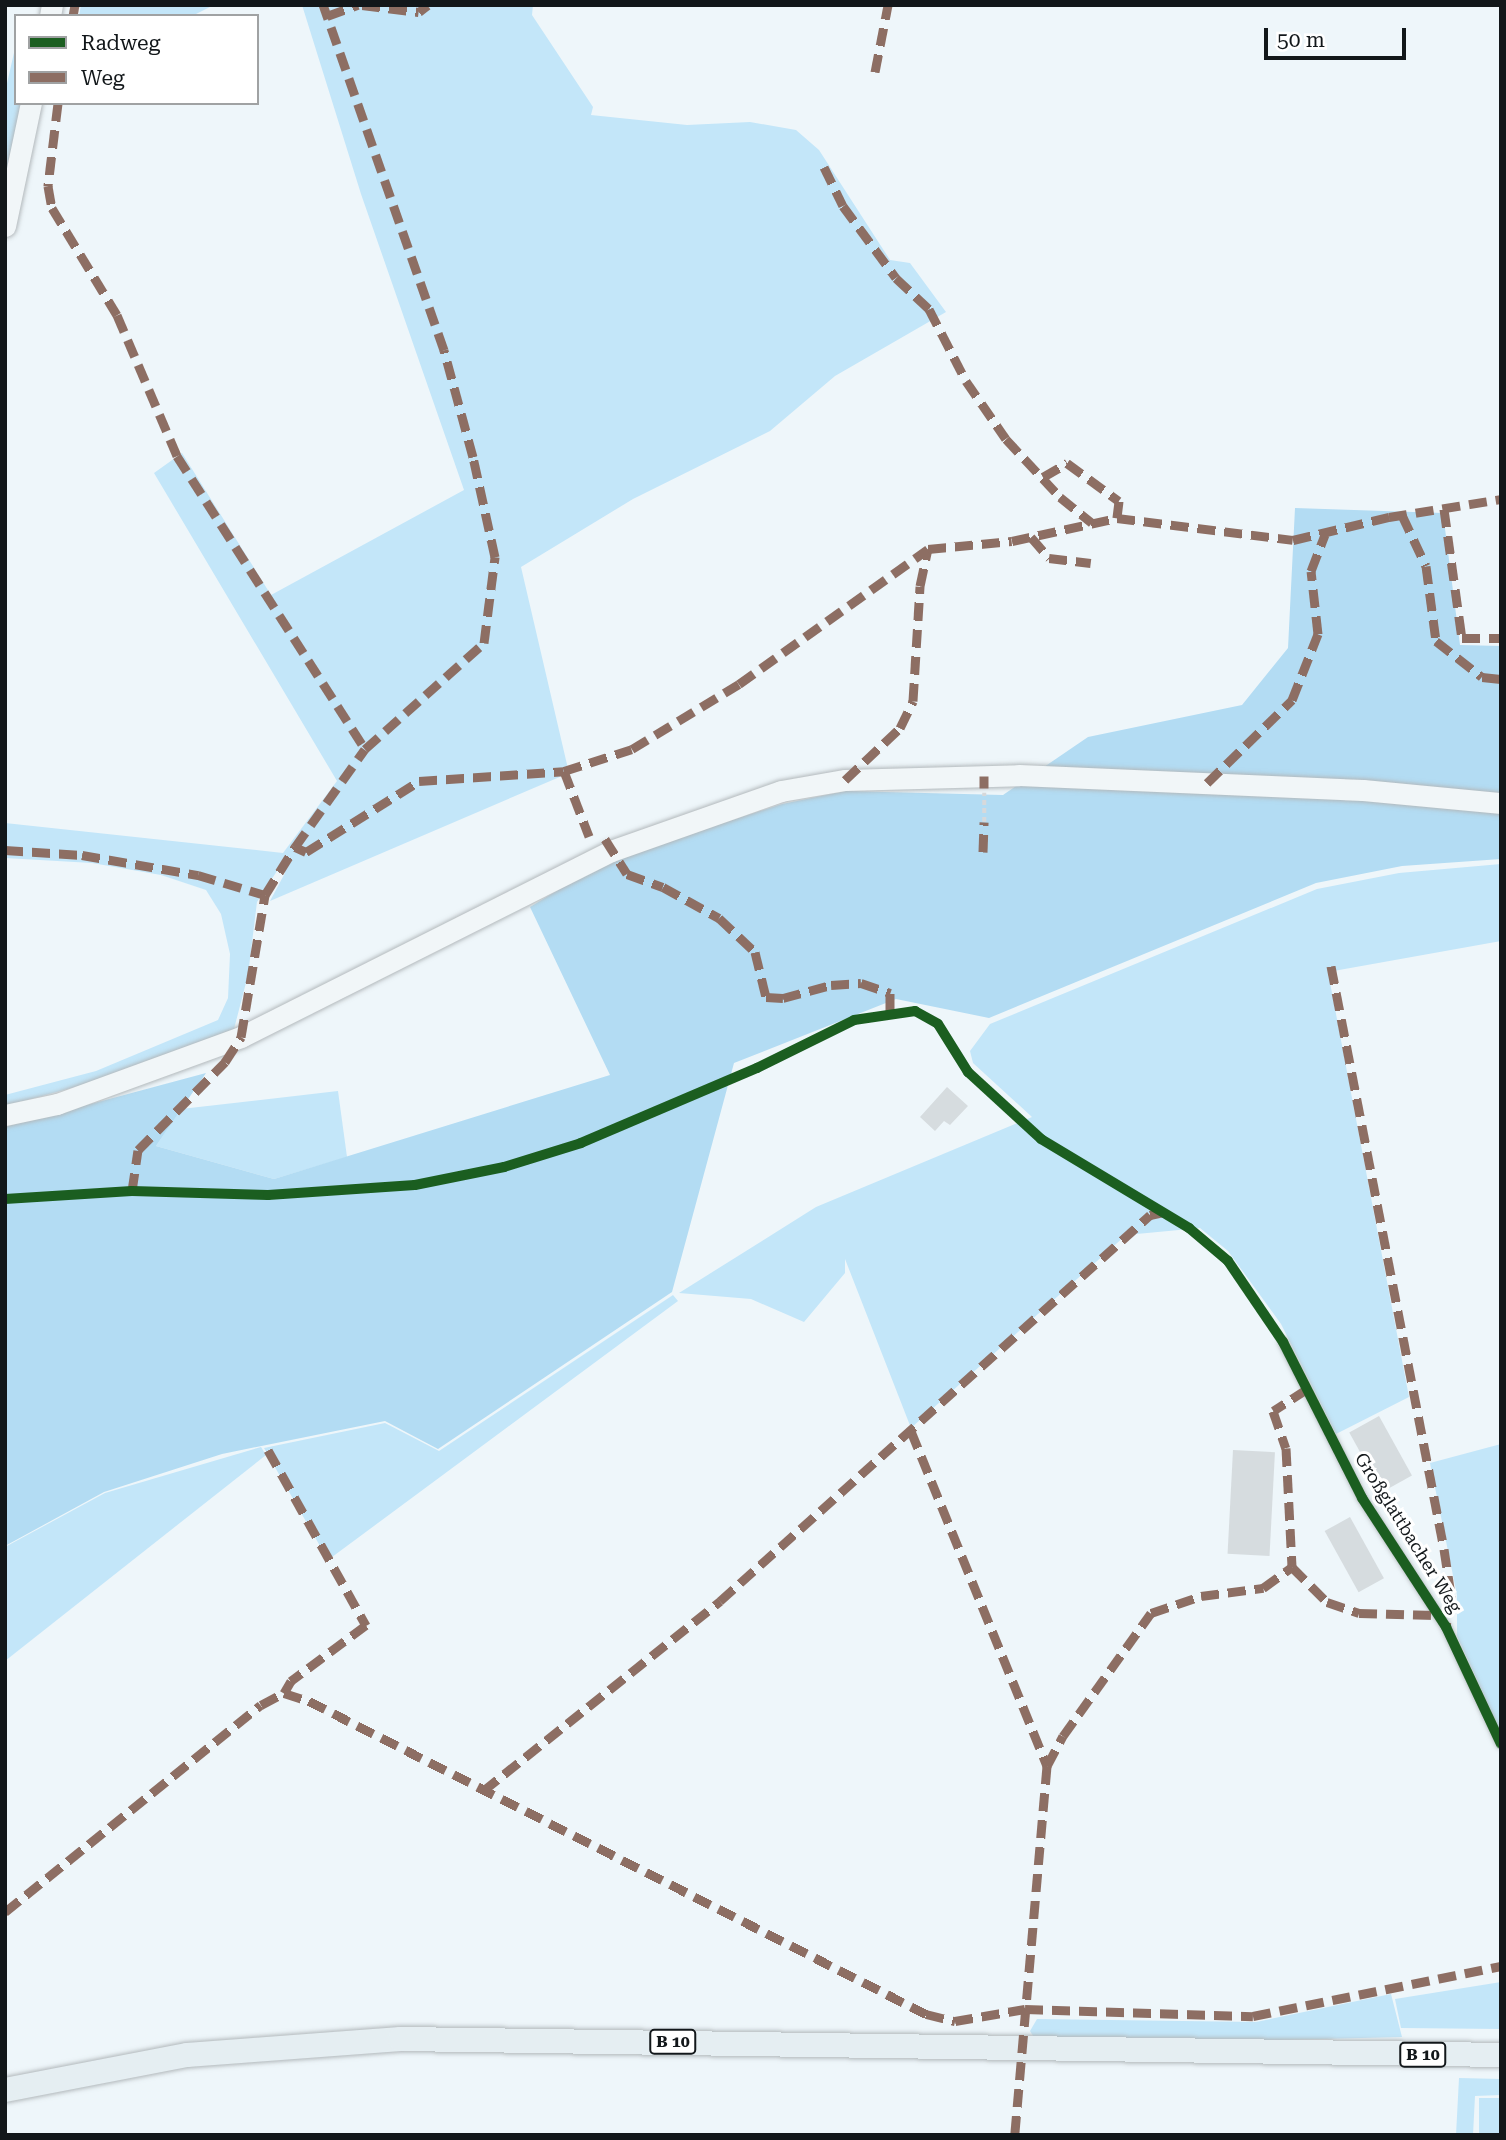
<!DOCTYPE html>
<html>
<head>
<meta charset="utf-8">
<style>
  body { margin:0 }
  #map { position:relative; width:1506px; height:2140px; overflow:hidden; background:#eef6fa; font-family:"Roboto Serif",serif }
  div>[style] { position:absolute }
  .green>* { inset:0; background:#c3e6f9; transform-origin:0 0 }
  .forest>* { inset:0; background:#b3dcf3 }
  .building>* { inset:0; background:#d6dcdf; transform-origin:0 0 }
  .path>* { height:3.5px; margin-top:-1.75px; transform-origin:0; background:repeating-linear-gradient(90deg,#d7d9db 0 5px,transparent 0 8.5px) }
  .roads { filter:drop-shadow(0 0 2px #b3b9bc) drop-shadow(0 0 2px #b3b9bc) }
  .lane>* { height:8px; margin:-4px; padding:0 4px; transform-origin:4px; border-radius:4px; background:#fcfefe }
  .secondary>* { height:21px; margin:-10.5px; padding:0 10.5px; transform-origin:10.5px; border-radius:10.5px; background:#f1f6f8 }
  .primary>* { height:24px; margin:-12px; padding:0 12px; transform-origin:12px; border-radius:12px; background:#e5eef2 }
  .quiet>* { height:9px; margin-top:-4.5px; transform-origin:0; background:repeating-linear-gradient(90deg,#8d6e63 0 18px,transparent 0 27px) }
  .cycleway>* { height:10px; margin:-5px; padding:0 5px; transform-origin:5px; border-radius:5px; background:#1b5e20 }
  span { translate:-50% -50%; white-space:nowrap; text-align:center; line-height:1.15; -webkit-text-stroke:6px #fff; paint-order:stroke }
  .shield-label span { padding:2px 5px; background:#fff; border:2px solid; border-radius:5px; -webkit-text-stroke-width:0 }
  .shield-label { font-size:16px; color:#12171a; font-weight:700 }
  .street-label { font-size:18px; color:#12171a }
  .frame { position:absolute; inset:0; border:7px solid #12171a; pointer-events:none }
  .legend { position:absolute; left:14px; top:14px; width:245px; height:91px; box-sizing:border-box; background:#fff; border:2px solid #a0a2a3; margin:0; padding:9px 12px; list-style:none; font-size:21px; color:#12171a }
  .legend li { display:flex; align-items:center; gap:14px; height:35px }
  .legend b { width:35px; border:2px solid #a0a2a3 }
  .scale { position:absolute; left:1264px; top:28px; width:142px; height:32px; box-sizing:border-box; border:4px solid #12171a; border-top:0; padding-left:9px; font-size:21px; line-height:24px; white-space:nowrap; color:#12171a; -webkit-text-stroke:5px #fff; paint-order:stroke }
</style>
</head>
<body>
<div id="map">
  <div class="green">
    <div style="clip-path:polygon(81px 5px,214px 5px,192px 16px,79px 16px)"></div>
    <div style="clip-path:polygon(302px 5px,533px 5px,532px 15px,593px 107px,591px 115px,687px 125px,750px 122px,796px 130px,819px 150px,890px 260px,910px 263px,946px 312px,835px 376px,770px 431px,633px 499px,521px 567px,569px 773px,270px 901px,285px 873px,284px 860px,257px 902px,248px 975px,234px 1029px,97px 1081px,5px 1106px,5px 1095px,96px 1071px,218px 1020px,228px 998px,230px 954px,221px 914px,206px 890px,161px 875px,92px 863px,5px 858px,5px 823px,283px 853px,337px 781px,154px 473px,182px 453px,271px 595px,464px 490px,361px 194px)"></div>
    <div style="clip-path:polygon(16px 44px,16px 103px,22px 103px,5px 182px,5px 92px)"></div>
    <div style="clip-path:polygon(1501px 864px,1501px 941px,1328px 972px,1409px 1397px,1336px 1434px,1281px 1324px,1228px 1251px,1200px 1228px,1126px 1235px,911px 1428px,845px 1259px,845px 1273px,804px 1322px,751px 1299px,679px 1293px,816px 1207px,1032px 1117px,973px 1063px,970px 1051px,990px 1024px,1317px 889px,1399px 873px)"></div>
    <div style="clip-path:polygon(338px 1091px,347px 1157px,274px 1179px,156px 1146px,181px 1109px)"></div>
    <div style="clip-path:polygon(673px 1295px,678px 1301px,328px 1560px,264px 1448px,385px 1423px,439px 1451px)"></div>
    <div style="clip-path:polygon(1501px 1444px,1501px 1732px,1457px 1636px,1457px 1595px,1430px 1463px)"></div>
    <div style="clip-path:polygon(261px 1447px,266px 1455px,5px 1661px,5px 1547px,105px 1493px)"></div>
    <div style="clip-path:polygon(1501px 1982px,1501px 2029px,1401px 2028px,1395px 1999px)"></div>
    <div style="clip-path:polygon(1391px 1994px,1402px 2037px,1243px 2041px,1035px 2039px,1030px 2031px,1037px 2019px,1256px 2022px)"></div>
    <div style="clip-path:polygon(1459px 2078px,1501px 2079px,1501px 2095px,1475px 2096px,1473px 2135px,1456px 2135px)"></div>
    <div style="left:1479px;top:2098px;width:22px;height:37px"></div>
  </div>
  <div class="forest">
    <div style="clip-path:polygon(1295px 508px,1443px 513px,1460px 645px,1501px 646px,1501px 859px,1402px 866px,1316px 883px,989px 1018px,896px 999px,734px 1063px,672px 1292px,438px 1449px,385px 1421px,222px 1454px,104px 1492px,5px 1546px,5px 1127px,206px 1073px,156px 1146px,274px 1179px,610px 1075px,530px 907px,606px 861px,782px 804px,846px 791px,1003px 795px,1088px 737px,1242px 705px,1288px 648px)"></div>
  </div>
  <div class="building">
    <div style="clip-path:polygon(947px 1087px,968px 1106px,950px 1125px,944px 1121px,935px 1131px,920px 1117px)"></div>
    <div style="left:1379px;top:1416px;width:68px;height:34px;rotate:61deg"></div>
    <div style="left:1233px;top:1450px;width:42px;height:104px;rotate:3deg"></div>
    <div style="left:1350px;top:1517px;width:70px;height:29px;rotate:61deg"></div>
  </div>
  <div class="path">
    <div style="left:984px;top:822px;width:29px;rotate:-90deg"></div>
  </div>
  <div class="roads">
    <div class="lane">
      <div style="left:1283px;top:1342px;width:175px;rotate:63.1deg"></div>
      <div style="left:1362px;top:1498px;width:154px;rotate:56.9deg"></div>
      <div style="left:1446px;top:1627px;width:129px;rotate:64.8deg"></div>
    </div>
    <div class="secondary">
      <div style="left:50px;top:16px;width:11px;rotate:-80deg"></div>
      <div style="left:5px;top:226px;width:126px;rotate:-78.1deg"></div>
      <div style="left:5px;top:1115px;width:53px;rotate:-11.9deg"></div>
      <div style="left:57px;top:1104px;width:196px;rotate:-20deg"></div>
      <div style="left:241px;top:1037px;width:414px;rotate:-26.7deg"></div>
      <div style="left:611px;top:851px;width:180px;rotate:-19.4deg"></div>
      <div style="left:781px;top:791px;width:65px;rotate:-9.8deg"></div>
      <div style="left:845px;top:780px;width:174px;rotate:-1.6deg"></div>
      <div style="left:1019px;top:775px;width:344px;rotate:2.5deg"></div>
      <div style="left:1363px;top:790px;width:139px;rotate:5.4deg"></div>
    </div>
    <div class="primary">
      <div style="left:5px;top:2090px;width:185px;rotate:-10.9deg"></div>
      <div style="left:187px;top:2055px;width:214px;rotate:-4.3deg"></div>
      <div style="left:400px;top:2039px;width:1101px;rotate:0.83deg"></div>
    </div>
  </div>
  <div class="quiet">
    <div style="left:362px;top:5px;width:57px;rotate:7deg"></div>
    <div style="left:419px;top:12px;width:11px;rotate:-38deg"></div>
    <div style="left:73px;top:16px;width:11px;rotate:-80deg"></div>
    <div style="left:327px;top:16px;width:33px;rotate:-20deg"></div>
    <div style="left:875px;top:72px;width:68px;rotate:-79deg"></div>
    <div style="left:58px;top:103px;width:84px;rotate:96.9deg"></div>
    <div style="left:48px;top:186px;width:22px;rotate:80deg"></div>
    <div style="left:52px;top:208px;width:125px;rotate:58.7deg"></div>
    <div style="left:117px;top:315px;width:153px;rotate:66.9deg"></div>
    <div style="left:177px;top:456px;width:348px;rotate:57.3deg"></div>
    <div style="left:824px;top:167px;width:43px;rotate:64deg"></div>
    <div style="left:843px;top:206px;width:89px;rotate:53.6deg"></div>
    <div style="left:896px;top:278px;width:45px;rotate:43.2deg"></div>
    <div style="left:929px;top:309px;width:81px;rotate:62.8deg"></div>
    <div style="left:966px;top:381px;width:70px;rotate:55.4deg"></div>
    <div style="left:1006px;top:439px;width:79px;rotate:47deg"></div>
    <div style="left:1060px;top:497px;width:41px;rotate:39.1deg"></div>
    <div style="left:1043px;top:477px;width:28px;rotate:-30deg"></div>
    <div style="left:1067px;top:463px;width:64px;rotate:36.2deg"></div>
    <div style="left:1119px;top:501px;width:17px;rotate:97deg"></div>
    <div style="left:1444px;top:509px;width:130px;rotate:82.1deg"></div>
    <div style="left:1462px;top:638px;width:39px"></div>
    <div style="left:1402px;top:515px;width:56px;rotate:64.8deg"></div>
    <div style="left:1426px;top:566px;width:76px;rotate:82.4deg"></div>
    <div style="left:1436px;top:641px;width:58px;rotate:38deg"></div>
    <div style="left:1482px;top:677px;width:19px;rotate:6deg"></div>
    <div style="left:1031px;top:537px;width:28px;rotate:49deg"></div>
    <div style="left:1049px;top:558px;width:42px;rotate:6.8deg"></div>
    <div style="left:564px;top:771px;width:70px;rotate:69deg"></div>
    <div style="left:984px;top:776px;width:12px;rotate:90deg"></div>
    <div style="left:845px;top:780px;width:76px;rotate:-43.4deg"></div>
    <div style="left:900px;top:728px;width:30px;rotate:-64deg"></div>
    <div style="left:913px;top:701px;width:115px;rotate:-86.5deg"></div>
    <div style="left:920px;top:586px;width:38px;rotate:-78deg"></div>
    <div style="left:1207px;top:783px;width:119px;rotate:-44.3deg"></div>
    <div style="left:1292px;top:700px;width:71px;rotate:-68.5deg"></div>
    <div style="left:1318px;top:634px;width:63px;rotate:-96.3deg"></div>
    <div style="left:1311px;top:571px;width:39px;rotate:-69deg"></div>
    <div style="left:605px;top:839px;width:41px;rotate:57.8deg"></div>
    <div style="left:627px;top:874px;width:38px;rotate:20deg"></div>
    <div style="left:663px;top:887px;width:64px;rotate:29deg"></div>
    <div style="left:719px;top:918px;width:50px;rotate:43.4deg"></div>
    <div style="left:755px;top:952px;width:46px;rotate:76.3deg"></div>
    <div style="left:766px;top:997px;width:17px;rotate:3deg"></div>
    <div style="left:783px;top:998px;width:50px;rotate:-15.2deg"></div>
    <div style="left:831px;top:985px;width:30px;rotate:-4deg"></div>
    <div style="left:861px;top:983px;width:31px;rotate:19deg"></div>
    <div style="left:890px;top:993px;width:18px;rotate:90deg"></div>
    <div style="left:295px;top:847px;width:12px;rotate:24deg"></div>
    <div style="left:306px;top:852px;width:133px;rotate:-32.1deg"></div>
    <div style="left:419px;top:781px;width:145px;rotate:-3.9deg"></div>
    <div style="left:564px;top:771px;width:71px;rotate:-17.9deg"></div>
    <div style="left:632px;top:749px;width:125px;rotate:-31.3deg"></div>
    <div style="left:739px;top:684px;width:232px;rotate:-35.5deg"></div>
    <div style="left:928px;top:549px;width:84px;rotate:-5.4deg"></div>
    <div style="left:1012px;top:541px;width:107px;rotate:-12.4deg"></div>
    <div style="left:1117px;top:518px;width:177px;rotate:7.1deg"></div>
    <div style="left:1293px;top:540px;width:99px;rotate:-13.5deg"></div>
    <div style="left:1389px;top:517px;width:113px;rotate:-9.1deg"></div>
    <div style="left:5px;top:850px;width:77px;rotate:3.7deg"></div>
    <div style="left:82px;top:855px;width:118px;rotate:9.8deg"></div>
    <div style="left:198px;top:875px;width:70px;rotate:16.6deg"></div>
    <div style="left:983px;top:852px;width:30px;rotate:-88deg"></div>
    <div style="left:1331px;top:966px;width:594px;rotate:79.03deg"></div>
    <div style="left:1444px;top:1549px;width:47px;rotate:81.3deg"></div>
    <div style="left:1451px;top:1595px;width:32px;rotate:99deg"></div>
    <div style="left:132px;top:1191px;width:41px;rotate:-81.7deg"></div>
    <div style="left:138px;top:1150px;width:124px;rotate:-45.3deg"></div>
    <div style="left:225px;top:1062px;width:30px;rotate:-57deg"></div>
    <div style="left:241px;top:1037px;width:144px;rotate:-80.4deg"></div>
    <div style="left:265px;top:895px;width:57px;rotate:-58deg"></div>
    <div style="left:295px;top:847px;width:120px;rotate:-54.5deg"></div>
    <div style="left:365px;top:749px;width:159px;rotate:-41.7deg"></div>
    <div style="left:484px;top:643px;width:87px;rotate:-82.7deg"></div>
    <div style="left:495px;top:557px;width:102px;rotate:-102.4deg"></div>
    <div style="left:473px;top:457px;width:111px;rotate:-105.2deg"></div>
    <div style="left:444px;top:350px;width:366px;rotate:-109.3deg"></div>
    <div style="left:1307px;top:1389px;width:40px;rotate:147.1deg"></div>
    <div style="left:1273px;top:1411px;width:39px;rotate:71deg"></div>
    <div style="left:1286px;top:1448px;width:119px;rotate:87.1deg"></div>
    <div style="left:1292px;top:1567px;width:49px;rotate:45deg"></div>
    <div style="left:1327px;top:1602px;width:34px;rotate:19deg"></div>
    <div style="left:1359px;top:1613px;width:76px;rotate:1.5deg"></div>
    <div style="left:911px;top:1431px;width:362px;rotate:67.9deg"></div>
    <div style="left:1047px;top:1766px;width:370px;rotate:95deg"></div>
    <div style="left:268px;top:1450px;width:201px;rotate:60.8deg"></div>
    <div style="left:366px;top:1625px;width:94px;rotate:143.3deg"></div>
    <div style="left:291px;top:1681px;width:14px;rotate:120deg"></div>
    <div style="left:1047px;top:1766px;width:34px;rotate:-62deg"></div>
    <div style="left:1063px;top:1736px;width:151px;rotate:-54.4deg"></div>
    <div style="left:1151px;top:1613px;width:53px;rotate:-18.8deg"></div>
    <div style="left:1201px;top:1596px;width:63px;rotate:-7.4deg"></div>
    <div style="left:1263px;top:1588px;width:36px;rotate:-36deg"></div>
    <div style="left:483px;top:1791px;width:304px;rotate:-38.7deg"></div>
    <div style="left:720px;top:1601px;width:578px;rotate:-41.91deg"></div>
    <div style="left:1150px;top:1215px;width:14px;rotate:-12deg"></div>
    <div style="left:5px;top:1912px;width:329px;rotate:-39deg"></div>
    <div style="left:261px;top:1705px;width:26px;rotate:-28deg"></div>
    <div style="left:284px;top:1693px;width:26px;rotate:18deg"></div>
    <div style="left:309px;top:1701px;width:692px;rotate:26.9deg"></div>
    <div style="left:926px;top:2014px;width:30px;rotate:14deg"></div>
    <div style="left:955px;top:2021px;width:71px;rotate:-9.7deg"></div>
    <div style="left:1025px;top:2009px;width:228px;rotate:1.8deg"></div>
    <div style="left:1253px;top:2016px;width:253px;rotate:-11.4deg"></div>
  </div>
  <div class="cycleway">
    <div style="left:5px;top:1199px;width:127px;rotate:-3.6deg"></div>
    <div style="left:132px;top:1191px;width:136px;rotate:1.7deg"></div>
    <div style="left:268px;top:1195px;width:147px;rotate:-3.9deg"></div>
    <div style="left:415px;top:1185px;width:91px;rotate:-11.4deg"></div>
    <div style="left:504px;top:1167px;width:81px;rotate:-17.3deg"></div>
    <div style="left:581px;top:1143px;width:191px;rotate:-23.1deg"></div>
    <div style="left:757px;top:1068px;width:108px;rotate:-26.3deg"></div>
    <div style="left:854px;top:1020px;width:62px;rotate:-8.4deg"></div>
    <div style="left:915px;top:1011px;width:26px;rotate:29deg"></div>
    <div style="left:938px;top:1024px;width:57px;rotate:58deg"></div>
    <div style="left:968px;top:1072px;width:99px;rotate:42.5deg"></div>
    <div style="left:1041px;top:1139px;width:173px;rotate:31deg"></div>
    <div style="left:1189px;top:1228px;width:51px;rotate:40.2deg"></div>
    <div style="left:1228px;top:1261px;width:98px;rotate:55.8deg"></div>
    <div style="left:1283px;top:1342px;width:175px;rotate:63.1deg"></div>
    <div style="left:1362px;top:1498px;width:154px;rotate:56.9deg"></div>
    <div style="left:1446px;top:1627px;width:129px;rotate:64.8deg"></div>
  </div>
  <div class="shield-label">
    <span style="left:673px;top:2042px">B 10</span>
    <span style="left:1423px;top:2055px">B 10</span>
  </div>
  <div class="street-label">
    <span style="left:1408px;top:1533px;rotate:58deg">Großglattbacher Weg</span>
  </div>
  <div class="frame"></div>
  <ul class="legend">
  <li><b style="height:9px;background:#1b5e20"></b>Radweg</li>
  <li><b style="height:9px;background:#8d6e63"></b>Weg</li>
  </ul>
  <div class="scale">50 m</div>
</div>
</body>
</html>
